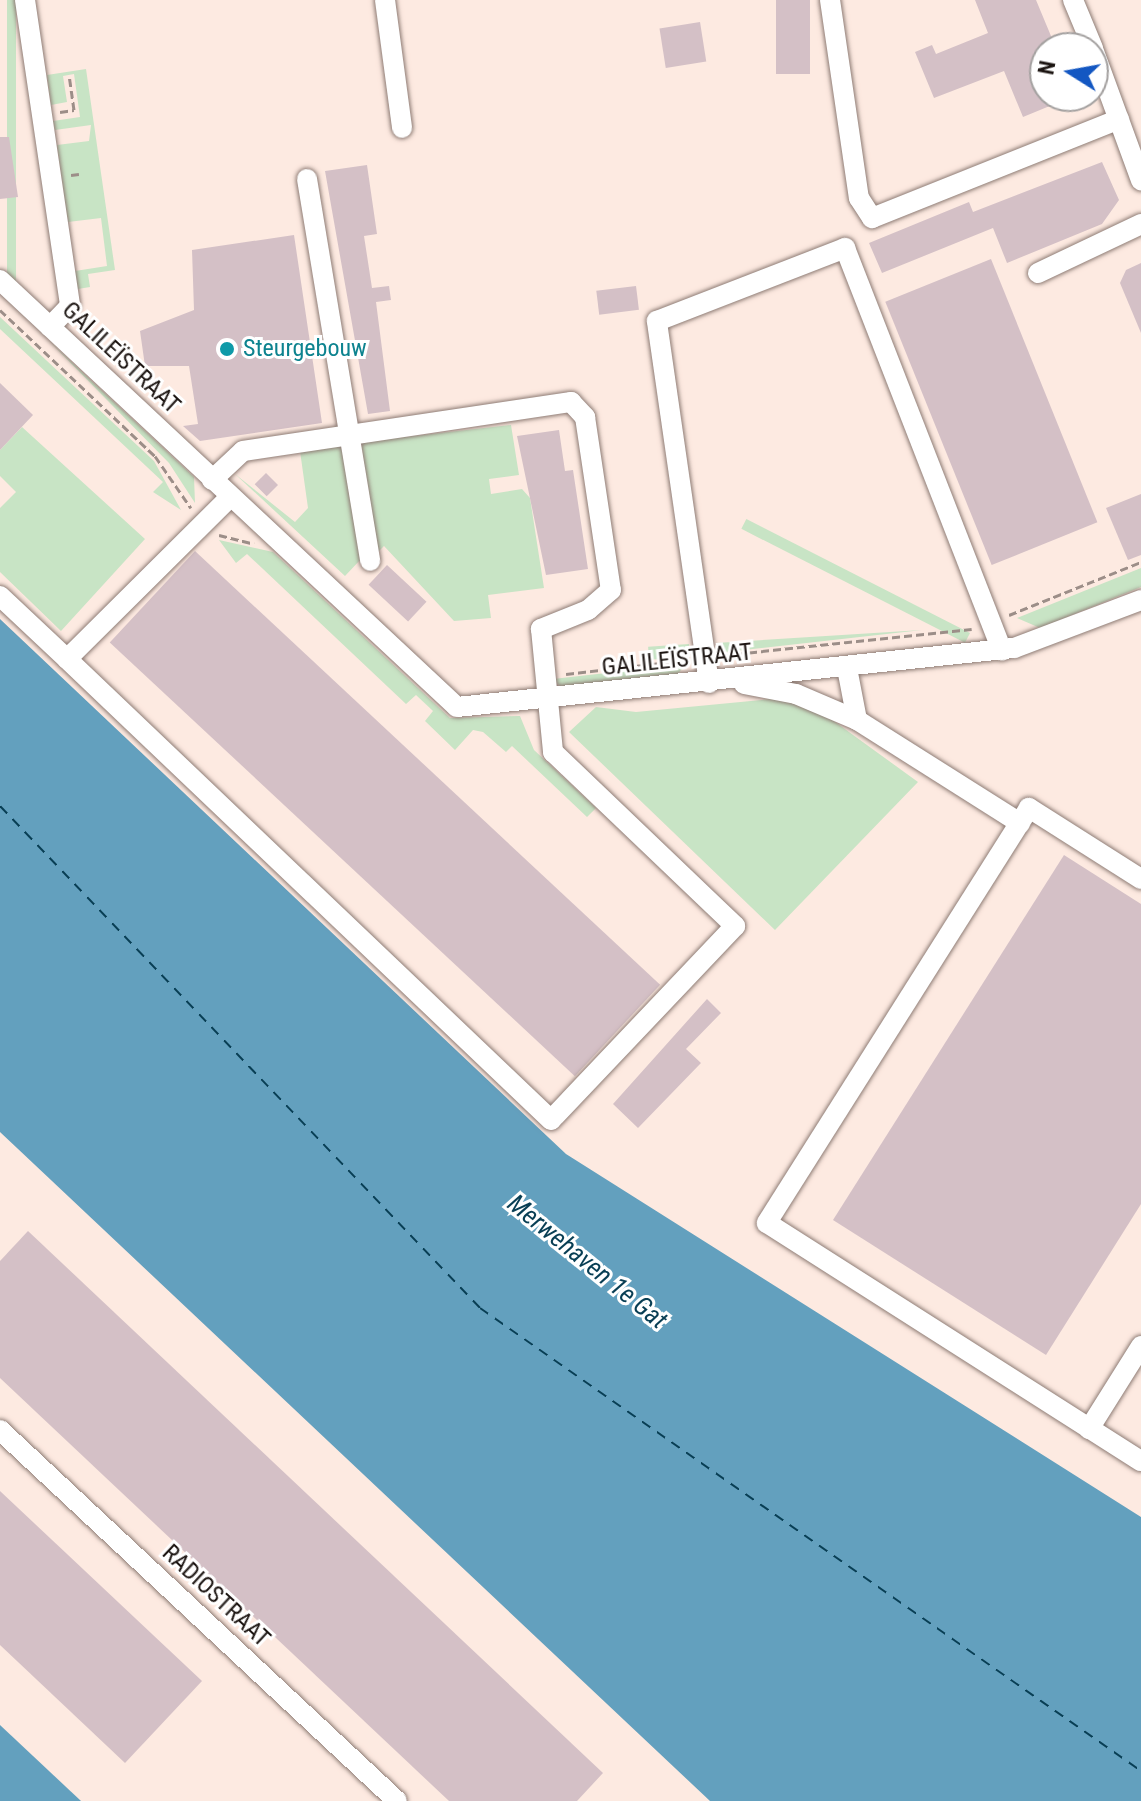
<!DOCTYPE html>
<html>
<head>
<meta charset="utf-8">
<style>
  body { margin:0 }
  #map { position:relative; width:1141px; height:1801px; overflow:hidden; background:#fdeae1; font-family:"Roboto Condensed",sans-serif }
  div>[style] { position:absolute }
  .green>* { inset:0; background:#c8e4c5; transform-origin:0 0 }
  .water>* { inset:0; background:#63a0be }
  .ferry>* { height:2px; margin-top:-1px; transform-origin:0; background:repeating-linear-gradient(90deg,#083e54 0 10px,transparent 0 18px) }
  .building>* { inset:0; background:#d4c0c6; transform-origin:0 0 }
  .path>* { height:3px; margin-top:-1.5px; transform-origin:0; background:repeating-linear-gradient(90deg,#9c8e88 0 8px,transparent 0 12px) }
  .roads { filter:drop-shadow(0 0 2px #8e7c75) drop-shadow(0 0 2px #8e7c75) }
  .minor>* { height:20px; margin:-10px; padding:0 10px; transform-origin:10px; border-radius:10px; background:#fff }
  .dots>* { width:22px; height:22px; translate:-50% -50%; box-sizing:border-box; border:4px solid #fff; border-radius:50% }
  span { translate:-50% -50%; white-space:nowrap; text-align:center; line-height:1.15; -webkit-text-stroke:6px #fff; paint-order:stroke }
  .culture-label { font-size:24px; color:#0d838f }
  .left { translate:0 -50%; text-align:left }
  .street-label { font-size:24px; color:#1c1512 }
  .water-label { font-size:26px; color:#083e54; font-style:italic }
  .north { position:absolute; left:1029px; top:32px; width:80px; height:80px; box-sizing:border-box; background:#fff; border:2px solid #a4a1a0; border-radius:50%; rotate:281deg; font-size:22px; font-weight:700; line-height:32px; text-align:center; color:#1c1512 }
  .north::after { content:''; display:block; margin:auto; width:28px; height:36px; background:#1357c2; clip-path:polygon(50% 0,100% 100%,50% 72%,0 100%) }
</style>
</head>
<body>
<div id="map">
  <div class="green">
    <div style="left:7px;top:0;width:9px;height:296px"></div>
    <div style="clip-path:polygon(86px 69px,115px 270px,88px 274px,90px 287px,78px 289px,75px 271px,107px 266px,101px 218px,68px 222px,57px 145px,89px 141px,91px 125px,55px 130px,53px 121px,80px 117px,74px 74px,63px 76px,67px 102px,51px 105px,47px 75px)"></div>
    <div style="clip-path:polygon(0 317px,154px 461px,181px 510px,153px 492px,163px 482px,0 329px)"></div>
    <div style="clip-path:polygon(48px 340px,194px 477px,195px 503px,169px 463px)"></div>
    <div style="clip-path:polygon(511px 425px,519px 475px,489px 479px,491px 494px,522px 489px,530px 498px,544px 588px,488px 595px,491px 618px,454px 621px,384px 546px,378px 552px,361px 442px)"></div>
    <div style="clip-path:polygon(22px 427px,145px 539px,61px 631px,0 572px,0 508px,16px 492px,0 476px,0 450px)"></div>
    <div style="clip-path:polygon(344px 445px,362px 558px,345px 576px,235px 474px,295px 522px,308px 508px,300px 451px)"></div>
    <div style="clip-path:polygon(219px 540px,273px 552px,450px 718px,520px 716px,534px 750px,596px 808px,587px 817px,512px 746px,506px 752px,483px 732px,473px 730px,455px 750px,425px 721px,433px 711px,416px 695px,406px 704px,247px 554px,236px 563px)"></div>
    <div style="clip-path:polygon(1141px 568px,1141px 587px,1040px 628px,1017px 618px)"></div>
    <div style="clip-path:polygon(922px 630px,717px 653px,716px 643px)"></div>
    <div style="left:970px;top:633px;width:11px;height:251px;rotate:117deg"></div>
    <div style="left:689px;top:644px;width:13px;height:41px;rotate:86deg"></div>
    <div style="clip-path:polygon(686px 664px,677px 675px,561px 687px,553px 679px)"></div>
    <div style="clip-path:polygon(781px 698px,820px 711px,918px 782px,775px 930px,569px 732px,596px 707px,636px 712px)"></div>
  </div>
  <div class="water">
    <div style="clip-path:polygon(0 619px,566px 1154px,1141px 1517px,1141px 1801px,710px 1801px,0 1132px)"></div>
    <div style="clip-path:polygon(0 1725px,81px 1801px,0 1801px)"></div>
  </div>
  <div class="ferry">
    <div style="left:0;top:806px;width:695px;rotate:46.28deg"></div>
    <div style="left:480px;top:1308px;width:807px;rotate:35.01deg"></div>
  </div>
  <div class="building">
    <div style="left:776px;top:0;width:34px;height:74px"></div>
    <div style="clip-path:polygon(975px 0,1036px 0,1056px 48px,1045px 48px,1045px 96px,1074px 96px,1023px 117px,1004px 71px,934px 98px,915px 52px,932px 45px,936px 54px,988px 33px)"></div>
    <div style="left:700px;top:22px;width:40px;height:41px;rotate:81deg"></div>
    <div style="clip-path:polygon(0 137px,9px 137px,18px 197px,0 199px)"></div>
    <div style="clip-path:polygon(1102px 162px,1119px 200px,1102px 224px,1007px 263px,993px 228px,882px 273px,869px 243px,969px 202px,973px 212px)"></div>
    <div style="clip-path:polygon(367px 165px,377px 234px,364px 236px,372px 288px,389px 286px,391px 300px,376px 302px,390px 411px,368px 414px,325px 171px)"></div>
    <div style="clip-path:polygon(294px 235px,322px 423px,200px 441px,183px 426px,198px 424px,189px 366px,145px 366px,140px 331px,194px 310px,192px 250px)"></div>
    <div style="left:991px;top:259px;width:284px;height:114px;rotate:68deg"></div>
    <div style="clip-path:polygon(1141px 263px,1141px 333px,1120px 283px,1126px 270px)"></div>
    <div style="left:636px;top:286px;width:24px;height:40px;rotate:83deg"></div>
    <div style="clip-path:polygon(0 383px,33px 415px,0 450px)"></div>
    <div style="clip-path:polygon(559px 430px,565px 471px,573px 470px,588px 569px,546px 575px,517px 436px)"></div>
    <div style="left:266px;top:473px;width:17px;height:16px;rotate:45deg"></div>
    <div style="clip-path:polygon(1141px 494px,1141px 555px,1128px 560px,1106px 508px)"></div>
    <div style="left:195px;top:551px;width:636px;height:125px;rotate:43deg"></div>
    <div style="left:387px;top:565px;width:54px;height:27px;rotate:43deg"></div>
    <div style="clip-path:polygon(1064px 855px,1141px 904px,1141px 1204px,1046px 1355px,833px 1220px)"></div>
    <div style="clip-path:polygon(707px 999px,721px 1013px,686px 1049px,701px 1063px,638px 1128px,613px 1104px)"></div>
    <div style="clip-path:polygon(28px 1231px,603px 1773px,577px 1801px,449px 1801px,0 1378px,0 1261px)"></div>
    <div style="clip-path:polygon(0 1491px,202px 1681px,125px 1763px,0 1645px)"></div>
  </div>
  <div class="path">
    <div style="left:60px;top:112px;width:14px;rotate:-8deg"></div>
    <div style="left:74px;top:110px;width:34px;rotate:-98deg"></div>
    <div style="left:71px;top:175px;width:8px;rotate:-7deg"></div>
    <div style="left:0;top:310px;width:213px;rotate:43.3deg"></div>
    <div style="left:155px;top:456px;width:63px;rotate:55.3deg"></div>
    <div style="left:219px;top:535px;width:36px;rotate:14deg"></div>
    <div style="left:1009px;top:615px;width:142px;rotate:-21.9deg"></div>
    <div style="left:725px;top:655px;width:248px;rotate:-6deg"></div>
    <div style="left:566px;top:674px;width:121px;rotate:-6.7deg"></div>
  </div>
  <div class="roads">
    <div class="minor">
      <div style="left:25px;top:0;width:309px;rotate:81.6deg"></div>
      <div style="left:70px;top:306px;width:29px;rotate:134deg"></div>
      <div style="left:385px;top:0;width:129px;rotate:82.4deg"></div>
      <div style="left:830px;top:0;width:200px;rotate:81.7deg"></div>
      <div style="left:859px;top:198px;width:24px;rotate:57deg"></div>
      <div style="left:872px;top:218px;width:266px;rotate:-21.8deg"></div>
      <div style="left:1073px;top:0;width:52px;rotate:67.4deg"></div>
      <div style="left:1093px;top:49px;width:140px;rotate:69.9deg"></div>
      <div style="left:307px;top:179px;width:387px;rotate:80.6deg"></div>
      <div style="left:1038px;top:273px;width:114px;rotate:-25.4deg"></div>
      <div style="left:0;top:280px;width:625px;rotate:43.06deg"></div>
      <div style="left:457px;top:707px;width:560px;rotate:-6.05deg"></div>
      <div style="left:1014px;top:648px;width:136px;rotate:-20.7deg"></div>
      <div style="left:212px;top:480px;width:42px;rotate:-43.1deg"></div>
      <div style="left:243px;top:451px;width:332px;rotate:-8.5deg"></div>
      <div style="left:571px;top:402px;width:21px;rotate:47deg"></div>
      <div style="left:585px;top:417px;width:175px;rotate:81.5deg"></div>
      <div style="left:611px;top:590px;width:30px;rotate:139deg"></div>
      <div style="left:588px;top:610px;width:51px;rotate:158deg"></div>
      <div style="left:541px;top:629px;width:124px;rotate:84.4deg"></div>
      <div style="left:553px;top:752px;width:252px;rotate:43.7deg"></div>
      <div style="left:735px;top:926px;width:267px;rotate:133.5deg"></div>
      <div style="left:551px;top:1120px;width:668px;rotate:-136.39deg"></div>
      <div style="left:67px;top:659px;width:230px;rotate:-44.8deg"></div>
      <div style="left:0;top:596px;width:92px;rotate:43.2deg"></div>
      <div style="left:709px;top:683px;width:366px;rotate:-98.2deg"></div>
      <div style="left:657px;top:321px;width:202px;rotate:-21.2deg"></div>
      <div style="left:845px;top:248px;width:432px;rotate:68.7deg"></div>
      <div style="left:744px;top:684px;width:53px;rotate:10.9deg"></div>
      <div style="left:796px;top:694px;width:66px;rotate:23.1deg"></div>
      <div style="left:857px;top:720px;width:53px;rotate:-100.9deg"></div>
      <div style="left:857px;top:720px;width:193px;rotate:32.3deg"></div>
      <div style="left:1141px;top:879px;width:133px;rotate:-147.6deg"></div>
      <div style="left:1029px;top:808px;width:491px;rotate:122.3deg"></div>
      <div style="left:767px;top:1223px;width:443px;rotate:32.5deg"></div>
      <div style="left:1089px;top:1429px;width:98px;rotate:-57.9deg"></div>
      <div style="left:0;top:1430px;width:543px;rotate:43.06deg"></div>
    </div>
  </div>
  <div class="dots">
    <div style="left:227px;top:349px;background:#0f9aa8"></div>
  </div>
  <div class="culture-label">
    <span class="left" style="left:243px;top:349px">Steurgebouw</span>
  </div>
  <div class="street-label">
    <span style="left:121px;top:358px;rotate:43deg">GALILEÏSTRAAT</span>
    <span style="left:677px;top:660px;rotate:-6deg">GALILEÏSTRAAT</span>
    <span style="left:216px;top:1596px;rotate:43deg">RADIOSTRAAT</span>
  </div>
  <div class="water-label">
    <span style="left:587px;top:1262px;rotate:39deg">Merwehaven 1e Gat</span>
  </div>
  <div class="north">N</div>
</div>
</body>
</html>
